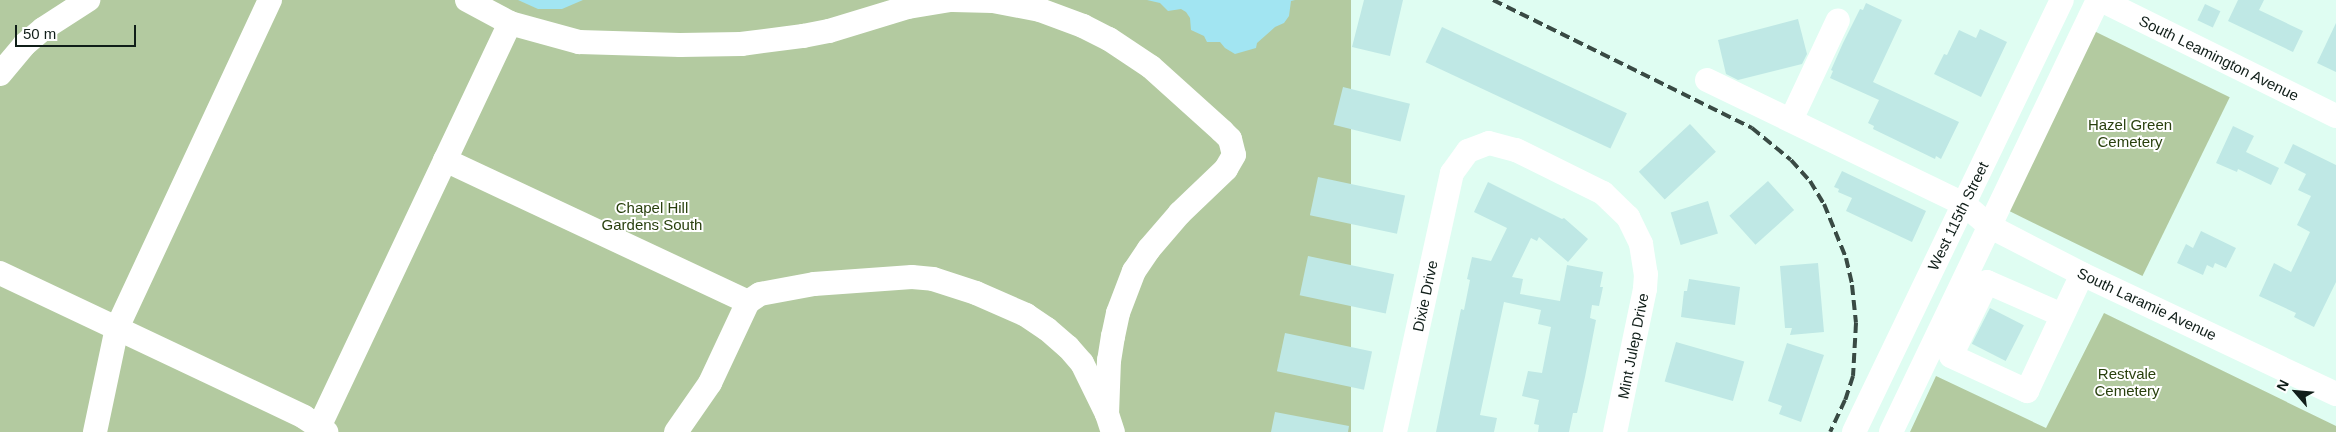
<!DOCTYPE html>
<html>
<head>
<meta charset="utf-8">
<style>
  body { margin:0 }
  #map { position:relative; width:2336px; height:432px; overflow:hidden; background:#dffdf2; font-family:Helvetica,sans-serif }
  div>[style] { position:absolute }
  .green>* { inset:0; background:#b3caa0; transform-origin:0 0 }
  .water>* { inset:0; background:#a2e5f2 }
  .building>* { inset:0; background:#bfe8e5; transform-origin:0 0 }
  .minor>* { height:24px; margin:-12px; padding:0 12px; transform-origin:12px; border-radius:12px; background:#fff }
  .rail>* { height:4px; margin-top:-2px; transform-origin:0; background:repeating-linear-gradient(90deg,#394a44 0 10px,transparent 0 15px) }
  span { translate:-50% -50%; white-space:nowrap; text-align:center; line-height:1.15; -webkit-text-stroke:4px #fff; paint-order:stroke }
  .street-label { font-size:15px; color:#101e19 }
  .park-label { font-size:15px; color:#29400e }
  .north { position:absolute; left:2271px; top:367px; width:50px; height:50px; -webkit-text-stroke:4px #fff; paint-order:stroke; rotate:297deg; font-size:14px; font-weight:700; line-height:20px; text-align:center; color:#101e19 }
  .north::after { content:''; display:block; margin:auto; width:18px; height:22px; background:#101e19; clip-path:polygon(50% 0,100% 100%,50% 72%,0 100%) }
  .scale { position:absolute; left:15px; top:25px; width:121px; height:22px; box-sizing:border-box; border:2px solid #101e19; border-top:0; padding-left:6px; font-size:15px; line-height:18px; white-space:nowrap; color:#101e19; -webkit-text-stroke:4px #fff; paint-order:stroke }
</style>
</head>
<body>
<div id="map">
  <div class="green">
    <div style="left:0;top:0;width:1351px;height:432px"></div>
    <div style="left:2094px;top:31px;width:151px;height:199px;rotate:26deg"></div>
    <div style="clip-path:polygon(2104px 313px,2336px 426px,2336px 432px,1910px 432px,1936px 376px,2046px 428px)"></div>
  </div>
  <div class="water">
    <div style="clip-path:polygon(518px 0,583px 0,562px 9px,538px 9px)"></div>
    <div style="clip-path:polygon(1147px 0,1295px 0,1291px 1px,1289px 16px,1284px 23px,1275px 27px,1257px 43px,1256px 48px,1235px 54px,1225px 48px,1220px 42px,1207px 42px,1204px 36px,1191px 30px,1190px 18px,1186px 12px,1181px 9px,1168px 11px,1160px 3px)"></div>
  </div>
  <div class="building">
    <div style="clip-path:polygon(1364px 0,1403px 0,1390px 56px,1352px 47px)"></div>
    <div style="clip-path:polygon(2238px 0,2264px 0,2259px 10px,2303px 31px,2293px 52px,2228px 21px)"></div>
    <div style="clip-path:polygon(1866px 3px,1902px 20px,1873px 82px,1959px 122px,1941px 159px,1936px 156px,1935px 159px,1873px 129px,1874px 126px,1868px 123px,1879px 100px,1830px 78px,1833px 71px,1831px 70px,1843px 43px,1860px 9px,1863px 10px)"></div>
    <div style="left:2205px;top:4px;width:17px;height:18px;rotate:25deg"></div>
    <div style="clip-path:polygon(1798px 19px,1807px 54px,1802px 64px,1738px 80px,1726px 74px,1718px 40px)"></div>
    <div style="clip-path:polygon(2336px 23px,2336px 72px,2317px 63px)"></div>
    <div style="left:1442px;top:27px;width:204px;height:39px;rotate:25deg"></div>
    <div style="clip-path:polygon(1980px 29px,2007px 42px,1981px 97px,1934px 74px,1944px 54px,1947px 55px,1959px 30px,1976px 38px)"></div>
    <div style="left:1343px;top:87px;width:69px;height:39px;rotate:14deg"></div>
    <div style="left:1690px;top:124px;width:38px;height:70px;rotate:47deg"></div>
    <div style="clip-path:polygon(2233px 126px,2254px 136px,2246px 152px,2279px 168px,2271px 185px,2238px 169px,2237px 172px,2216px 163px)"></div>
    <div style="clip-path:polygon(2293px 144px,2336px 165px,2336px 282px,2314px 327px,2294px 317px,2296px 313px,2259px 296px,2274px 263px,2291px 272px,2310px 232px,2297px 225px,2311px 196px,2298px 190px,2306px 174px,2284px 163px)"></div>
    <div style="clip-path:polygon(1842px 171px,1926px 211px,1912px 242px,1846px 211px,1852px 198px,1838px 192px,1839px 189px,1834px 187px)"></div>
    <div style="left:1318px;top:177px;width:89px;height:39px;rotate:12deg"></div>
    <div style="left:1768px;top:181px;width:39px;height:52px;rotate:48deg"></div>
    <div style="clip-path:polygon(1488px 182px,1562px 219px,1564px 218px,1588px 239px,1568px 262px,1539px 237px,1537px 241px,1531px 238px,1512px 277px,1523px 279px,1520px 294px,1560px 301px,1567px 265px,1603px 272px,1600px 287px,1603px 287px,1599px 306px,1592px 305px,1590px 318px,1596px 320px,1585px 377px,1577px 413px,1573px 413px,1569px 432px,1538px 432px,1539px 425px,1534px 424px,1539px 400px,1522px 396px,1528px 371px,1542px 373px,1551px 327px,1538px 324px,1541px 310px,1504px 302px,1480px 415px,1497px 418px,1494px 432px,1436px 432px,1461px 309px,1464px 310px,1470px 280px,1467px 279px,1472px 257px,1491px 261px,1507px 228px,1474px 212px)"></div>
    <div style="left:1708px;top:201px;width:34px;height:39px;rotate:73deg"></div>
    <div style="clip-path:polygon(2201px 231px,2236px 248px,2226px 268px,2215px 263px,2213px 268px,2207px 265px,2203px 275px,2177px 263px,2186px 244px,2193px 248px)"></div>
    <div style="left:1308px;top:256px;width:88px;height:40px;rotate:12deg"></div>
    <div style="clip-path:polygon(1818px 263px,1824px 332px,1790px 335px,1792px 328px,1785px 328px,1780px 266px)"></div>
    <div style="clip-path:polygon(1689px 279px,1740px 287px,1735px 325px,1681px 317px,1684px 291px,1687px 291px)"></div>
    <div style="left:1990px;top:308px;width:38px;height:40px;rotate:27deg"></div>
    <div style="left:1285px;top:333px;width:89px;height:39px;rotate:12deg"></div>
    <div style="left:1676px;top:342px;width:71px;height:41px;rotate:16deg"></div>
    <div style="clip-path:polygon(1787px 343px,1824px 355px,1801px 422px,1779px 414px,1782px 406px,1768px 401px)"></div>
    <div style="clip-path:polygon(1275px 412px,1349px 426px,1348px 432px,1271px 432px)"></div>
  </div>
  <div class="minor">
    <div style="left:467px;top:0;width:49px;rotate:28.1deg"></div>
    <div style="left:510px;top:23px;width:72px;rotate:15.4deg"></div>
    <div style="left:579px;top:42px;width:101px;rotate:1.7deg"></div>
    <div style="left:680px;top:45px;width:61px;rotate:-0.9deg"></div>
    <div style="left:741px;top:44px;width:63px;rotate:-7.4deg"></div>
    <div style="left:803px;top:36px;width:26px;rotate:-11deg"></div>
    <div style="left:829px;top:31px;width:83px;rotate:-16.9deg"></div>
    <div style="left:908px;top:7px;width:43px;rotate:-9.5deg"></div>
    <div style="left:953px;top:0;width:40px;rotate:1.4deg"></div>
    <div style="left:993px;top:1px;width:48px;rotate:10.8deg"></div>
    <div style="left:1040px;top:10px;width:46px;rotate:20.4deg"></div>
    <div style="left:1083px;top:26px;width:29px;rotate:27deg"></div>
    <div style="left:1109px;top:39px;width:50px;rotate:33.7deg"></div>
    <div style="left:1151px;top:67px;width:96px;rotate:42deg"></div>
    <div style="left:1222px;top:131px;width:11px;rotate:45deg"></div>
    <div style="left:1230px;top:139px;width:16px;rotate:76deg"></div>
    <div style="left:1234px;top:155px;width:16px;rotate:120deg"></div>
    <div style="left:1226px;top:169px;width:64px;rotate:136.3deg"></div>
    <div style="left:1180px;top:213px;width:48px;rotate:130.7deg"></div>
    <div style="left:1149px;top:249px;width:27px;rotate:124deg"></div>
    <div style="left:1134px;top:271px;width:45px;rotate:110.9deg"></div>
    <div style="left:1118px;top:313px;width:24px;rotate:102deg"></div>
    <div style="left:1113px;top:336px;width:24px;rotate:99deg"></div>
    <div style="left:1109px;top:360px;width:54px;rotate:92.1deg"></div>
    <div style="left:2101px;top:0;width:262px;rotate:26.3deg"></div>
    <div style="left:0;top:74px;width:38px;rotate:-50deg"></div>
    <div style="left:24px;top:45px;width:25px;rotate:-40deg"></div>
    <div style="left:43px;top:29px;width:54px;rotate:-32.8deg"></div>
    <div style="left:1707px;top:80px;width:285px;rotate:25.8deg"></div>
    <div style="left:1964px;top:204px;width:33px;rotate:41deg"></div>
    <div style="left:1989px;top:226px;width:105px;rotate:27.3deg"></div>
    <div style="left:2082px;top:274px;width:281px;rotate:25.3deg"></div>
    <div style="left:1791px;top:120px;width:110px;rotate:-64.8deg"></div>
    <div style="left:445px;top:160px;width:335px;rotate:25.1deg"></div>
    <div style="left:0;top:273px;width:336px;rotate:25.3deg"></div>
    <div style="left:304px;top:417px;width:27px;rotate:34deg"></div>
    <div style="left:2062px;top:315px;width:82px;rotate:-156.3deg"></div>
    <div style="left:1987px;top:282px;width:82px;rotate:115.9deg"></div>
    <div style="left:1951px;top:356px;width:84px;rotate:24.7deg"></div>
    <div style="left:2027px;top:391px;width:129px;rotate:-64.8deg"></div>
    <div style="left:319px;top:427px;width:447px;rotate:-64.7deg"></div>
    <div style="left:95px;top:432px;width:106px;rotate:-78.1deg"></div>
    <div style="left:117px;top:328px;width:362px;rotate:-65deg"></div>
    <div style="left:676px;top:432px;width:60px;rotate:-55.2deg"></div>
    <div style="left:710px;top:383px;width:89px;rotate:-64.9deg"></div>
    <div style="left:748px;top:302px;width:14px;rotate:-34deg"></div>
    <div style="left:760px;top:294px;width:55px;rotate:-10.5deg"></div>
    <div style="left:814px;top:284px;width:98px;rotate:-4.1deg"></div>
    <div style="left:912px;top:277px;width:21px;rotate:5deg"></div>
    <div style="left:933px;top:279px;width:45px;rotate:18deg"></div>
    <div style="left:976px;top:293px;width:55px;rotate:23.7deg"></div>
    <div style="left:1026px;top:315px;width:25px;rotate:34deg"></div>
    <div style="left:1047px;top:329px;width:28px;rotate:41deg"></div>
    <div style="left:1068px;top:347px;width:21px;rotate:49deg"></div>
    <div style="left:1082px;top:363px;width:57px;rotate:63.9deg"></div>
    <div style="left:1107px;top:414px;width:19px;rotate:72deg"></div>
    <div style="left:1395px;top:432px;width:265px;rotate:-77.6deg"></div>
    <div style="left:1452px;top:173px;width:27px;rotate:-54deg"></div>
    <div style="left:1468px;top:151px;width:22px;rotate:-21deg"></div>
    <div style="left:1489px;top:143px;width:28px;rotate:15deg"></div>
    <div style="left:1516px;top:150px;width:97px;rotate:26.3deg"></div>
    <div style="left:1603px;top:193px;width:35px;rotate:44deg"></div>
    <div style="left:1628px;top:217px;width:30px;rotate:64deg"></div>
    <div style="left:1641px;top:244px;width:30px;rotate:81deg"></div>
    <div style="left:1646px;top:274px;width:15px;rotate:94deg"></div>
    <div style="left:1645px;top:289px;width:146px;rotate:101.8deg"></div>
    <div style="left:1854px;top:432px;width:479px;rotate:-64.3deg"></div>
    <div style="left:1891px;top:432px;width:479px;rotate:-64.4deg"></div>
  </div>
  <div class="rail">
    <div style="left:1493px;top:0;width:289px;rotate:26.3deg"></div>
    <div style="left:1752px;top:128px;width:50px;rotate:39.4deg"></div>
    <div style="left:1791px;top:160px;width:28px;rotate:48deg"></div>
    <div style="left:1810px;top:181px;width:27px;rotate:59deg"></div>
    <div style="left:1824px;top:204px;width:58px;rotate:67.8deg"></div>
    <div style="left:1846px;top:258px;width:28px;rotate:77deg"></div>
    <div style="left:1852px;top:285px;width:38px;rotate:84deg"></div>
    <div style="left:1856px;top:323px;width:53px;rotate:93.2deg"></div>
    <div style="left:1853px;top:376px;width:25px;rotate:108deg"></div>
    <div style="left:1845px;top:400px;width:35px;rotate:115deg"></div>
  </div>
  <div class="street-label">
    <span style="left:2219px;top:58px;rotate:26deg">South Leamington Avenue</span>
    <span style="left:1958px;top:216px;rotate:-64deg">West 115th Street</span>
    <span style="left:1425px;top:296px;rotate:-78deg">Dixie Drive</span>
    <span style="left:2147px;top:304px;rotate:25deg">South Laramie Avenue</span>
    <span style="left:1633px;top:346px;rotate:-79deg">Mint Julep Drive</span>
  </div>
  <div class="park-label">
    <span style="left:2130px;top:133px">Hazel Green<br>Cemetery</span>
    <span style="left:652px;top:216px">Chapel Hill<br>Gardens South</span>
    <span style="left:2127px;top:382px">Restvale<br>Cemetery</span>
  </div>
  <div class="north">N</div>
  <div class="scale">50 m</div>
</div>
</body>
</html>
